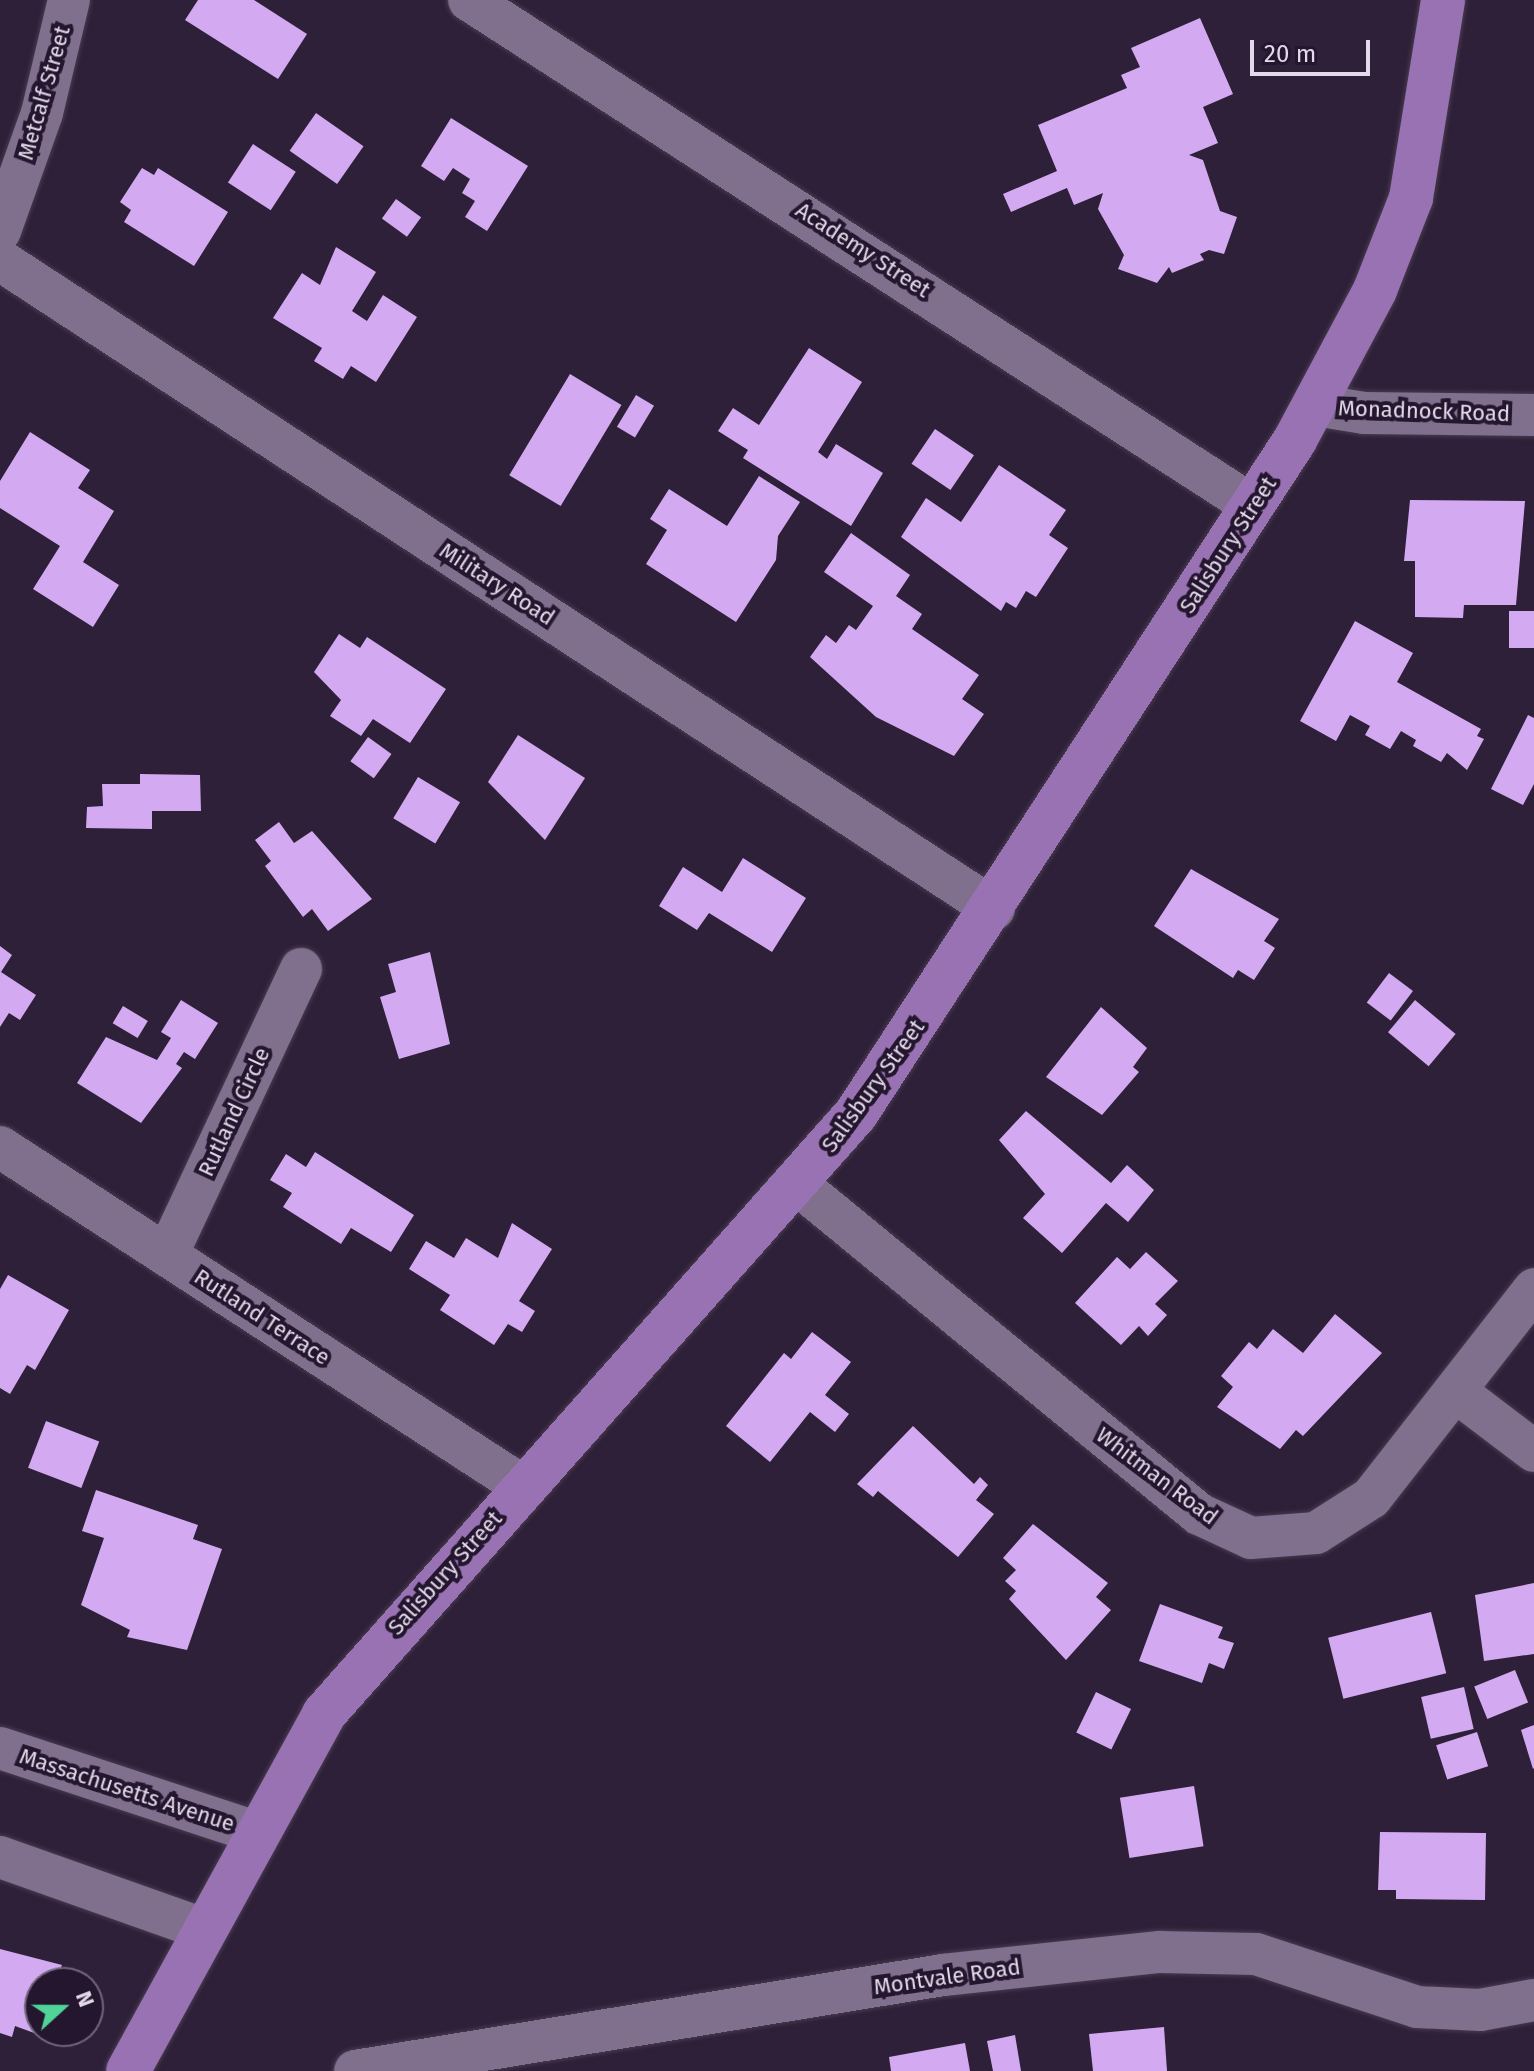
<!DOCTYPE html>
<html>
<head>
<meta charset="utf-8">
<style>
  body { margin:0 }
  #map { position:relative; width:1534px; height:2071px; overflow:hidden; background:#2e2038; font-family:"Fira Sans",sans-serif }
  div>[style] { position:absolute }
  .building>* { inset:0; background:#d3aaf1; transform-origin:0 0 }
  .roads { filter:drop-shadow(0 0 2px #473b50) drop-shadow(0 0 2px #473b50) }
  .minor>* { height:42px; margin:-21px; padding:0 21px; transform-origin:21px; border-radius:21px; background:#806f8d }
  .major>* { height:44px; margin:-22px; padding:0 22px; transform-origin:22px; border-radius:22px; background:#9972b4 }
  span { translate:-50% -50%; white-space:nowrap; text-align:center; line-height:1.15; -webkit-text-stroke:8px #24162e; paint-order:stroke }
  .street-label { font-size:22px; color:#e3d9ea }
  .north { position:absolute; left:24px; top:1967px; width:80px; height:80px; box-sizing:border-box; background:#24162e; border:2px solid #706479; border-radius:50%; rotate:69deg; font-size:22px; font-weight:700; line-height:32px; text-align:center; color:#e3d9ea }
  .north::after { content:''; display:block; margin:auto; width:28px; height:36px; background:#50d398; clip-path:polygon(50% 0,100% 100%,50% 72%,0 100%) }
  .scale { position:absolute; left:1250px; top:40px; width:120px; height:36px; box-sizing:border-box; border:4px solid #e3d9ea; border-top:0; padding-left:10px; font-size:24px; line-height:28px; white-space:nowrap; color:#e3d9ea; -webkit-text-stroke:6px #24162e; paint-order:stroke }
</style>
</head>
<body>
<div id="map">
  <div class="building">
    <div style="clip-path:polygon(198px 0,254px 0,307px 34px,278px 79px,185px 20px)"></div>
    <div style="clip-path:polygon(1200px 18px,1233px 94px,1203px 107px,1218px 143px,1189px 155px,1203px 160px,1220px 211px,1237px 217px,1224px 254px,1209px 250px,1200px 254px,1204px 260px,1172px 273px,1169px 267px,1157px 283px,1118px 269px,1124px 255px,1098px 209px,1103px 193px,1074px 205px,1067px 188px,1011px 212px,1003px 194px,1057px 171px,1038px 125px,1127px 88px,1121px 75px,1140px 67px,1131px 48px)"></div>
    <div style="left:316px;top:113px;width:58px;height:46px;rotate:35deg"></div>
    <div style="clip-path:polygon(451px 118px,528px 166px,487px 231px,465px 217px,475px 201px,462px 193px,470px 179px,453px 168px,444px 181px,421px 166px)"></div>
    <div style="left:253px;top:144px;width:51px;height:46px;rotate:33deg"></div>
    <div style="clip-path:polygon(142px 168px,154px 175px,158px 168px,228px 212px,194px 266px,124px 222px,131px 210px,120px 202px)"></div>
    <div style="left:396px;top:199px;width:31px;height:24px;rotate:36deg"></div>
    <div style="clip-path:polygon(336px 247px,376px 272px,352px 311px,367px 321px,383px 295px,417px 317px,376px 382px,351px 366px,343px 379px,314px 361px,322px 348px,273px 318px,302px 273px,320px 285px)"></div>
    <div style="clip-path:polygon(809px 348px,862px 382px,818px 452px,827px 459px,836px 444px,883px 473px,851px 526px,743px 458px,748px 450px,718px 431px,733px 408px,759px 425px)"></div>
    <div style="left:570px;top:374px;width:60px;height:118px;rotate:31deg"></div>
    <div style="left:636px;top:395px;width:21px;height:37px;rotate:31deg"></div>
    <div style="left:935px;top:429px;width:47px;height:42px;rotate:34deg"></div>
    <div style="clip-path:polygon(30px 432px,90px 470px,78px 488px,114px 511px,83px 562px,119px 585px,93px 627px,33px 589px,60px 546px,0 508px,0 481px)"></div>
    <div style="clip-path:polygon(999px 465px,1066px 510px,1049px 535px,1068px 548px,1036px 597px,1026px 591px,1016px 608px,1006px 602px,1001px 611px,901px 537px,926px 498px,961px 522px)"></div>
    <div style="clip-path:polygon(759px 476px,800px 502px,778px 536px,776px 560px,736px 622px,646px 564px,667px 530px,650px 519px,669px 489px,727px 526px)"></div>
    <div style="clip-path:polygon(1410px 500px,1525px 501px,1516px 605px,1464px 605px,1463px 618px,1415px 617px,1415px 561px,1404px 561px)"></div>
    <div style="clip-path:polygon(851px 533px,910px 575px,896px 596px,922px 614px,912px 629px,979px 675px,962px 699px,984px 714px,954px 756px,876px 717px,810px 657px,826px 635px,836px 643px,849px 625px,856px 630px,873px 606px,824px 572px)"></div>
    <div style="left:1509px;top:611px;width:25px;height:37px"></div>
    <div style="clip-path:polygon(1355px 621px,1413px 653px,1397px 682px,1481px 729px,1477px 736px,1484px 739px,1467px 770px,1447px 753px,1441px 762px,1413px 746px,1416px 740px,1401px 731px,1390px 749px,1365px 735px,1370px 726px,1350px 715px,1336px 741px,1300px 721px)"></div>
    <div style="clip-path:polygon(339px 634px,360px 648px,367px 637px,446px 689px,410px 743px,373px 719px,361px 736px,330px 716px,341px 700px,314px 672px)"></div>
    <div style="clip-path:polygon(1528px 715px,1534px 718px,1534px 784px,1523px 805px,1491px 789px)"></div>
    <div style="clip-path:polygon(518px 735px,585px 778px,545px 840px,488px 782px)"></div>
    <div style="left:368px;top:737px;width:29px;height:30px;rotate:36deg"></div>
    <div style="clip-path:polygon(140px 774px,200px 775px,201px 811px,152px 811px,152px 829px,86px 828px,87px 807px,103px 806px,102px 784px,140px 784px)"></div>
    <div style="left:418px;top:777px;width:49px;height:48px;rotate:31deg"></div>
    <div style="clip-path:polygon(279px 822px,294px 843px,312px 831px,372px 899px,328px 931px,312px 909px,303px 917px,265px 866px,271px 861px,255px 840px)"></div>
    <div style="clip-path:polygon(743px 858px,806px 898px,772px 952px,709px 913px,697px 930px,659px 906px,683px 867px,722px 892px)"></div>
    <div style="clip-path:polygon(1191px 869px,1279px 919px,1264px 941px,1275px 948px,1254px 980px,1238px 970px,1233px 978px,1154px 926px)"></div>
    <div style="clip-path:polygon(0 946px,12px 955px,1px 972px,36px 995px,20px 1020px,9px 1013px,0 1027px)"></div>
    <div style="clip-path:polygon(430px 952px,450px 1044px,399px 1059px,380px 997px,396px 992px,388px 964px)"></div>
    <div style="left:1389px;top:973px;width:30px;height:37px;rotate:37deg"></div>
    <div style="clip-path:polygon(181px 1000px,218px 1023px,195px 1059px,184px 1052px,176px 1064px,182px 1068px,141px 1123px,77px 1083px,106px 1037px,157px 1060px,171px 1038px,161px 1032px)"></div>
    <div style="left:1415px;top:1000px;width:53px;height:42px;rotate:40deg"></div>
    <div style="left:123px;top:1006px;width:29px;height:20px;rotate:31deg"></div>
    <div style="clip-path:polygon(1101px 1007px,1147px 1048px,1133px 1067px,1139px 1072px,1102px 1115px,1046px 1077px)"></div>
    <div style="clip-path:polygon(1026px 1111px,1111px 1183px,1127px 1165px,1154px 1190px,1128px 1222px,1106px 1203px,1062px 1253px,1023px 1218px,1045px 1194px,999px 1140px)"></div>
    <div style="clip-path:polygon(315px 1152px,414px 1215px,391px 1252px,351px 1228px,341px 1244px,283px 1207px,292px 1193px,270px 1180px,286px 1154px,306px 1167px)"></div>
    <div style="clip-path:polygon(512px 1223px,552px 1249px,519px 1301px,535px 1311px,522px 1332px,508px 1324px,494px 1345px,440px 1310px,450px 1295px,409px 1269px,426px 1241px,454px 1258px,466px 1238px,498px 1258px)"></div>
    <div style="clip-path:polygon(1146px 1252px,1178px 1281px,1155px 1304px,1167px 1315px,1148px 1336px,1139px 1326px,1121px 1345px,1075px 1303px,1117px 1257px,1130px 1269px)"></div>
    <div style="clip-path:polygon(8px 1275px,69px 1310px,35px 1370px,27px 1365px,10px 1394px,0 1388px,0 1289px)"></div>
    <div style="clip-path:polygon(1335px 1314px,1382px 1353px,1303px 1436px,1296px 1430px,1280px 1449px,1217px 1407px,1233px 1387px,1221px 1376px,1249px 1342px,1257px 1349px,1273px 1329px,1303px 1353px)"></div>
    <div style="clip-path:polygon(812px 1332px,851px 1362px,825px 1395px,849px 1414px,835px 1432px,810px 1412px,770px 1462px,726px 1426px,784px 1353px,791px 1359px)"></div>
    <div style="left:46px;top:1421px;width:57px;height:50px;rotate:21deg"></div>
    <div style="clip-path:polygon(913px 1426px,974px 1484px,980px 1477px,988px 1485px,976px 1500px,994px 1514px,958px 1557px,878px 1491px,873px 1497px,857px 1484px)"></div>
    <div style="clip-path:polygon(96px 1490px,198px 1525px,193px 1539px,222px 1549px,187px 1650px,127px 1637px,130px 1630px,81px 1605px,104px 1538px,82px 1531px)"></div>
    <div style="clip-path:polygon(1033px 1524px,1108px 1583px,1096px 1597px,1111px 1610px,1066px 1660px,1009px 1599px,1016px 1591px,1005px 1581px,1016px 1570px,1003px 1558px)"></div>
    <div style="clip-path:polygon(1534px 1583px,1534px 1654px,1484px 1661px,1475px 1595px)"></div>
    <div style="clip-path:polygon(1160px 1604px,1223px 1627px,1218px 1638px,1234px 1643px,1224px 1669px,1209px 1663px,1202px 1683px,1139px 1661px)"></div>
    <div style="left:1431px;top:1612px;width:63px;height:106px;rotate:76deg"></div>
    <div style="left:1515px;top:1670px;width:35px;height:44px;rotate:68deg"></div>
    <div style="left:1464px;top:1687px;width:43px;height:44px;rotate:77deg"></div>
    <div style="left:1096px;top:1692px;width:39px;height:45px;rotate:26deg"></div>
    <div style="clip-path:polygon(1534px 1725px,1534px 1768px,1533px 1769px,1521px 1730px)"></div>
    <div style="left:1477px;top:1732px;width:36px;height:43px;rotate:72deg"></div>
    <div style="left:1194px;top:1786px;width:61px;height:75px;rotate:81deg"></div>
    <div style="clip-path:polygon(1380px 1832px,1486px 1833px,1485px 1900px,1396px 1899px,1396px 1890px,1378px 1890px)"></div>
    <div style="clip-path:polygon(0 1949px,62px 1965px,55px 1983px,40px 1983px,37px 2034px,15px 2026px,12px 2037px,0 2033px)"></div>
    <div style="clip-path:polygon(1164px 2027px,1167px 2071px,1093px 2071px,1089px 2034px)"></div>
    <div style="clip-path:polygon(1015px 2035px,1021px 2071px,993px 2071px,987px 2041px)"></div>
    <div style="clip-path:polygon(965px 2043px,970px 2071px,891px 2071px,889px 2057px)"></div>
  </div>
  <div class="roads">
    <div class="minor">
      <div style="left:469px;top:0;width:933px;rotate:32.84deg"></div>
      <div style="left:0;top:231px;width:125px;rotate:-70.4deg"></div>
      <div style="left:42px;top:113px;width:116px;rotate:-76.6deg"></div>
      <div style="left:0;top:260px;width:1187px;rotate:33.14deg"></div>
      <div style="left:1315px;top:405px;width:50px;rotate:9.3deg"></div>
      <div style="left:1364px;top:413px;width:170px;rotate:0.7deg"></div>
      <div style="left:0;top:1147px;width:625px;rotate:32.98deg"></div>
      <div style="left:797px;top:1184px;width:520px;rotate:39.38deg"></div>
      <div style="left:1199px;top:1514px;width:57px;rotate:24.8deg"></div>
      <div style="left:1251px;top:1538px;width:65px;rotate:-4.4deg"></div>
      <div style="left:1316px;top:1533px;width:65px;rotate:-32.5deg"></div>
      <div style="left:1371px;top:1498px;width:265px;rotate:-52deg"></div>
      <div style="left:167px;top:1255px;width:316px;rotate:-64.9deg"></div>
      <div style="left:1455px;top:1391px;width:99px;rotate:37.2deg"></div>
      <div style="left:0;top:1748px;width:268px;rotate:18.2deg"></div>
      <div style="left:0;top:1857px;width:215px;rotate:19.5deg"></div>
      <div style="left:355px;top:2071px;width:596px;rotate:-9.27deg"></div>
      <div style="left:943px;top:1975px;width:218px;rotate:-6.1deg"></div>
      <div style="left:1160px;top:1952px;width:96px;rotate:1.2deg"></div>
      <div style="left:1256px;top:1954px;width:169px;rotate:18.2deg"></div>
      <div style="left:1417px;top:2007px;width:63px;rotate:2.7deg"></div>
      <div style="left:1480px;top:2010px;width:55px;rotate:-10.5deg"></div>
    </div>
    <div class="major">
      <div style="left:128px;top:2071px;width:407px;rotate:-61.2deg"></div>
      <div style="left:324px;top:1714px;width:802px;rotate:-48.44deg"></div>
      <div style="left:856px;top:1114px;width:804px;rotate:-56.92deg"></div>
      <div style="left:1295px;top:440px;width:170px;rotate:-61.9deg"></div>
      <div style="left:1375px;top:290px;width:99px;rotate:-68.6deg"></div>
      <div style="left:1411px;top:198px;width:201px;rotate:-80.8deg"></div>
    </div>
  </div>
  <div class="street-label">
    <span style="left:44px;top:93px;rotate:-74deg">Metcalf Street</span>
    <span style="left:863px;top:250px;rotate:33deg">Academy Street</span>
    <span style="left:1424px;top:411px;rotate:2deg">Monadnock Road</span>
    <span style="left:1228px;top:545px;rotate:-57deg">Salisbury Street</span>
    <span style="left:497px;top:584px;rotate:33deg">Military Road</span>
    <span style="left:873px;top:1086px;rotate:-54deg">Salisbury Street</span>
    <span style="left:234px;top:1112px;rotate:-65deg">Rutland Circle</span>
    <span style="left:262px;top:1317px;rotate:33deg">Rutland Terrace</span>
    <span style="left:1157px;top:1476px;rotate:37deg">Whitman Road</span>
    <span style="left:445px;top:1573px;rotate:-48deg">Salisbury Street</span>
    <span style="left:127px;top:1790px;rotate:18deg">Massachusetts Avenue</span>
    <span style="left:947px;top:1977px;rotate:-8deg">Montvale Road</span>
  </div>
  <div class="north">N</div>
  <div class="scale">20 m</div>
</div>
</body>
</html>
